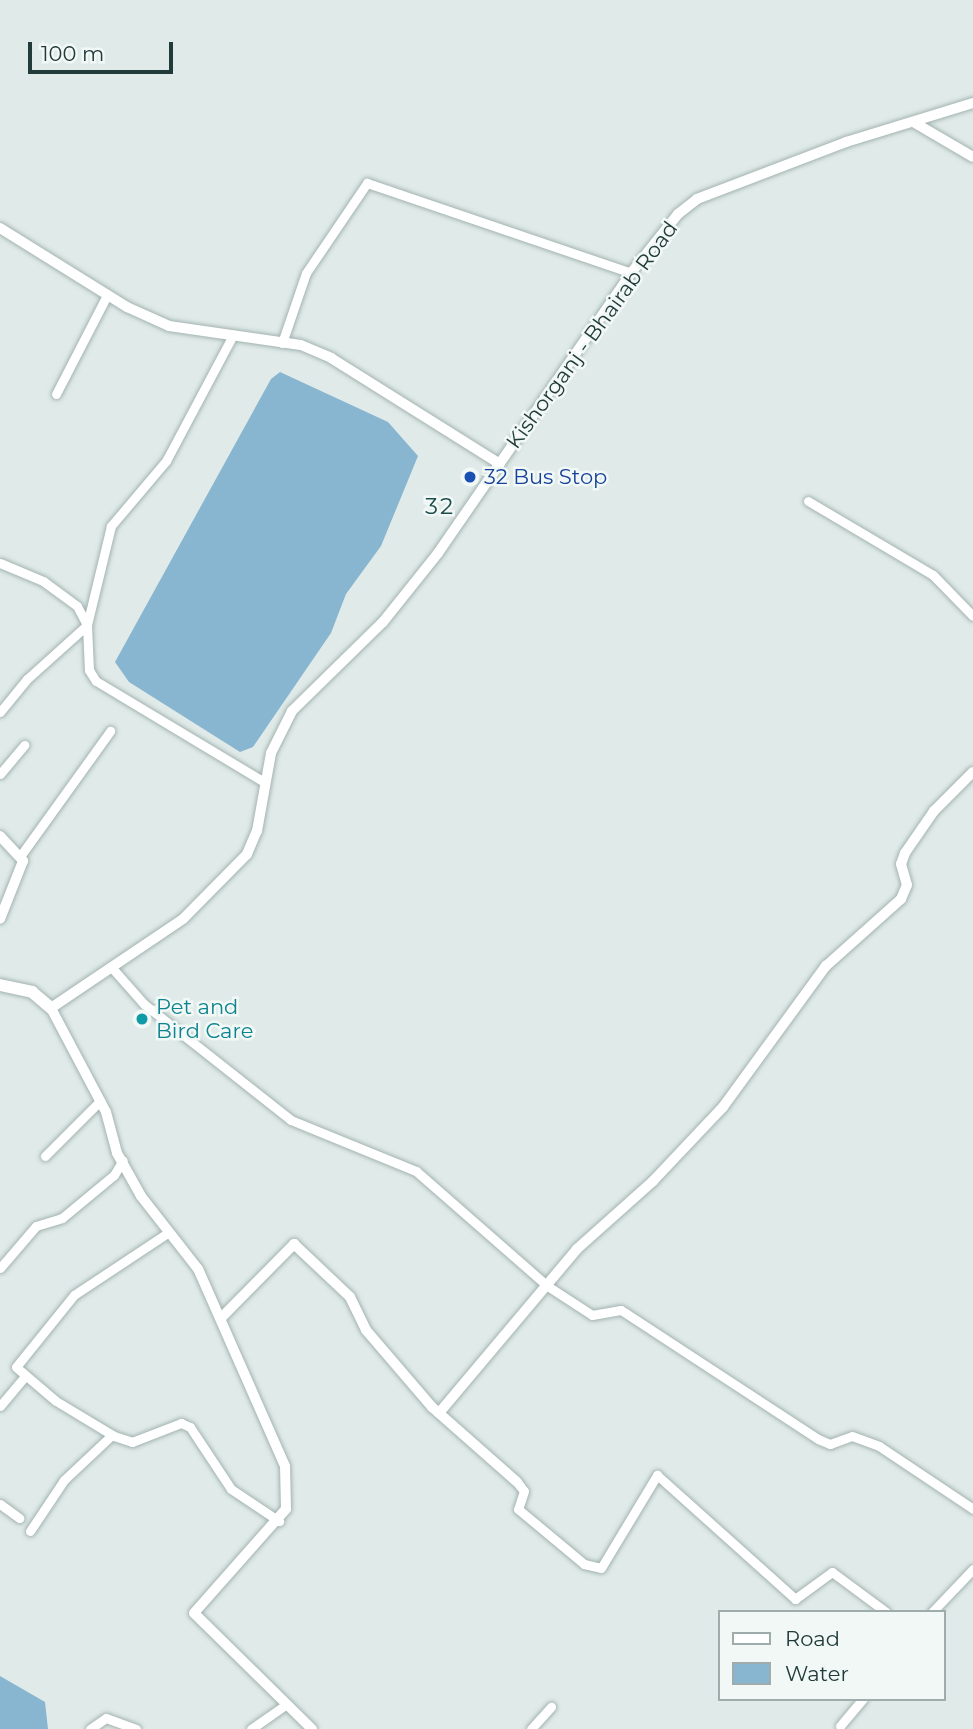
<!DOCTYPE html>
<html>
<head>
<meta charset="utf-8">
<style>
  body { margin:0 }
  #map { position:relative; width:973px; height:1729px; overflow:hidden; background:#e0ebe9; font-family:Montserrat,sans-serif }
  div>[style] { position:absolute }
  .water>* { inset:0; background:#88b5d0 }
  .roads { filter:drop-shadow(0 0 2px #a3b3b1) drop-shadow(0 0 2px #a3b3b1) }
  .minor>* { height:9px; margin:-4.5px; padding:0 4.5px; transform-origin:4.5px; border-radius:4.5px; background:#fff }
  .tertiary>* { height:10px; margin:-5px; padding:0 5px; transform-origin:5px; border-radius:5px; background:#fff }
  .secondary>* { height:12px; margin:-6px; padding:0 6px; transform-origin:6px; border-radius:6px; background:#fff }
  .dots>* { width:19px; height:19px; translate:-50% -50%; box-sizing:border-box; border:4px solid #f1f8f6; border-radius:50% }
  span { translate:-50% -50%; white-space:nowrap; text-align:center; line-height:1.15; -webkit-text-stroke:5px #f1f8f6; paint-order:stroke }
  .street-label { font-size:21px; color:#213b3a }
  .transit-label { font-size:21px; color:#164399 }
  .left { translate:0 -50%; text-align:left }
  .culture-label { font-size:21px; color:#0d838f }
  .neighbourhood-label { font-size:23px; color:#1d4d4c; letter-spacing:2px }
  .legend { position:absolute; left:718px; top:1610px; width:228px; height:91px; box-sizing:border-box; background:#f1f8f6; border:2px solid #9eacab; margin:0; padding:9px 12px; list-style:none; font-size:21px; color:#213b3a }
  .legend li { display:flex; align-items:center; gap:14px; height:35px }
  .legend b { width:35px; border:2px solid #9eacab }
  .scale { position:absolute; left:28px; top:42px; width:145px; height:32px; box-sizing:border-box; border:4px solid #213b3a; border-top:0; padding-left:9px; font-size:21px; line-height:24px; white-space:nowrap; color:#213b3a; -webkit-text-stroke:5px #f1f8f6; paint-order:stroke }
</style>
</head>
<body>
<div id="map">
  <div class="water">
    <div style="clip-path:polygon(280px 372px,388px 422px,418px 456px,381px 546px,346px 594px,331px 633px,253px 747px,240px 752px,129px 682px,115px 662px,271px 379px)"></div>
    <div style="clip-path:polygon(0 1676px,45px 1702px,48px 1729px,0 1729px)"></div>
  </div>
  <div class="roads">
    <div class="minor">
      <div style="left:282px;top:343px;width:74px;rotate:-71.1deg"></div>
      <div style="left:306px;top:273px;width:109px;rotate:-55.9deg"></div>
      <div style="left:367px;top:183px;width:279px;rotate:18.8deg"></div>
      <div style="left:56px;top:394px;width:111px;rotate:-62.7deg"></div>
      <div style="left:808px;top:501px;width:145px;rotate:30.6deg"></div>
      <div style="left:933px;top:575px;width:57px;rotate:45.7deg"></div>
      <div style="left:0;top:563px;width:47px;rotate:22.7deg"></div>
      <div style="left:43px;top:581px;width:42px;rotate:36.3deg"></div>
      <div style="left:77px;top:606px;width:21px;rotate:62deg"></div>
      <div style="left:87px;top:625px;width:45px;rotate:87.5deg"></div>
      <div style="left:89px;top:670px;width:13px;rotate:58deg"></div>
      <div style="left:96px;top:681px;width:196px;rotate:31deg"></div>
      <div style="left:0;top:712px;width:43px;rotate:-50.7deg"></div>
      <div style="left:27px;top:679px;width:81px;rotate:-42deg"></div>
      <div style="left:87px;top:625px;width:102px;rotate:-76.4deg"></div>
      <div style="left:111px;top:526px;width:85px;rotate:-49.8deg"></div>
      <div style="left:166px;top:461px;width:143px;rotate:-62deg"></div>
      <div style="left:0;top:774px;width:38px;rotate:-50deg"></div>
      <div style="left:21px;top:855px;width:153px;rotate:-54.3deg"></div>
      <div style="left:113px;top:969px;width:47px;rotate:48.5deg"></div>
      <div style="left:144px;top:1004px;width:187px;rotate:38.3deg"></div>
      <div style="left:291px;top:1120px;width:135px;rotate:22.2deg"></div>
      <div style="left:416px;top:1171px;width:173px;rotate:41.2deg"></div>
      <div style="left:546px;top:1285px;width:55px;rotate:33.1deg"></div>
      <div style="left:592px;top:1315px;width:29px;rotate:-10deg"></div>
      <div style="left:621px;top:1310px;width:235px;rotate:33.2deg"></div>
      <div style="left:818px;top:1439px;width:13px;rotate:23deg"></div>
      <div style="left:830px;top:1444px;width:23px;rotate:-20deg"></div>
      <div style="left:852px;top:1436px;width:29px;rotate:20deg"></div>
      <div style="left:879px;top:1446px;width:113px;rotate:33.8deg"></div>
      <div style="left:45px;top:1156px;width:78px;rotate:-45deg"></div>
      <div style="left:166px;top:1234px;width:110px;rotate:146.5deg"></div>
      <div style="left:74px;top:1295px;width:92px;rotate:128.9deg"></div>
      <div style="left:16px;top:1367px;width:52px;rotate:40.4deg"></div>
      <div style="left:56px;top:1401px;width:68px;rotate:31.1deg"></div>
      <div style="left:114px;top:1436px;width:19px;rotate:18deg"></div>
      <div style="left:132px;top:1442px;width:53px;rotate:-21.2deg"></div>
      <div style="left:181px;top:1423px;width:10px;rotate:24deg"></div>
      <div style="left:190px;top:1427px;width:74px;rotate:56.5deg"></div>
      <div style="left:231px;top:1489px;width:58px;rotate:33.7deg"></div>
      <div style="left:0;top:1268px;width:55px;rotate:-49.4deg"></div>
      <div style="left:36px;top:1226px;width:27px;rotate:-17deg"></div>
      <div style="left:62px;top:1218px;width:67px;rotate:-39.6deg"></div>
      <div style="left:114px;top:1175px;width:17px;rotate:-59deg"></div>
      <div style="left:0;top:1406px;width:38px;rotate:-50deg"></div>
      <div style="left:520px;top:1486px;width:5px;rotate:-127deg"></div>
      <div style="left:517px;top:1482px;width:11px;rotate:52deg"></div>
      <div style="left:524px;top:1491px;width:19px;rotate:108deg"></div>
      <div style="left:518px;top:1509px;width:86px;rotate:39.8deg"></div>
      <div style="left:584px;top:1564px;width:17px;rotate:13deg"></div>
      <div style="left:601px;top:1568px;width:109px;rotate:-58.9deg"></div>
      <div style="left:657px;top:1475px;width:186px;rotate:41.9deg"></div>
      <div style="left:795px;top:1599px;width:46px;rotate:-36.1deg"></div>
      <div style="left:832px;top:1572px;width:67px;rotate:36.5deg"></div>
      <div style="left:0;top:1504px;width:24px;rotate:36deg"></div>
      <div style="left:30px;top:1531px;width:61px;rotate:-56.3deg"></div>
      <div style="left:64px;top:1480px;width:66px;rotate:-43.2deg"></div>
      <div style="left:932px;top:1612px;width:59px;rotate:-46.4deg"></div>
      <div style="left:840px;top:1726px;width:35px;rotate:-50deg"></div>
      <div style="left:90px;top:1729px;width:19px;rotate:-35deg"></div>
      <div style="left:106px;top:1718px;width:32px;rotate:20deg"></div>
      <div style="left:251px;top:1729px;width:39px;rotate:-35deg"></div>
      <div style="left:531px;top:1729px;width:30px;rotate:-48deg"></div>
    </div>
    <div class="tertiary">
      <div style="left:915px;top:123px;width:67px;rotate:30.4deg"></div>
      <div style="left:0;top:228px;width:150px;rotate:31.9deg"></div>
      <div style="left:127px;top:307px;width:46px;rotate:24.3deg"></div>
      <div style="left:169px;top:326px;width:133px;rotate:8.2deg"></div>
      <div style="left:301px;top:345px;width:33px;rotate:23deg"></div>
      <div style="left:331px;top:358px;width:199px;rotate:32.1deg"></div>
      <div style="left:0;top:836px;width:34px;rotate:47deg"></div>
      <div style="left:23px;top:861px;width:62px;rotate:111.6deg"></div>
      <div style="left:222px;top:1317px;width:103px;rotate:-45.4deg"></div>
      <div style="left:294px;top:1244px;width:77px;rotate:43.4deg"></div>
      <div style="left:350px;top:1297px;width:37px;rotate:64deg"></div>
      <div style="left:366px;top:1330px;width:101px;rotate:49.4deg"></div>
      <div style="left:432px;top:1407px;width:113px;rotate:41.4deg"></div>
      <div style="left:439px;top:1413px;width:214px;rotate:-49.9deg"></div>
      <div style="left:577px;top:1249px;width:102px;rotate:-41.8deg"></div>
      <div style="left:653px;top:1181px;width:102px;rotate:-46.6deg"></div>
      <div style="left:723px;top:1107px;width:175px;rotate:-53.9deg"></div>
      <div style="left:826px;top:966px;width:101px;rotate:-41.8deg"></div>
      <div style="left:901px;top:899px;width:15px;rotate:-67deg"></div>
      <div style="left:907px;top:885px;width:22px;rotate:-106deg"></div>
      <div style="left:901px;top:864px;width:12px;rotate:-70deg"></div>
      <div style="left:905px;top:853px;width:51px;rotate:-55.4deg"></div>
      <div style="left:934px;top:811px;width:55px;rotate:-45deg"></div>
      <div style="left:312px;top:1729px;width:165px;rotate:-135.5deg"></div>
      <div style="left:194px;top:1613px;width:139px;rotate:-48.5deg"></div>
      <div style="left:286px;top:1509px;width:43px;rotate:-91.3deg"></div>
      <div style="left:285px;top:1466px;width:215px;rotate:-113.8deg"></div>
      <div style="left:198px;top:1269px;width:93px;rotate:-128deg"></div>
      <div style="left:141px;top:1196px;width:49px;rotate:-119.2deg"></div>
      <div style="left:117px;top:1153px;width:42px;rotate:-105deg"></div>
      <div style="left:106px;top:1112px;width:118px;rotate:-117.9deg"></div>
      <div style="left:51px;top:1008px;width:159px;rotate:-34deg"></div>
      <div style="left:183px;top:919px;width:91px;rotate:-45.4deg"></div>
      <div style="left:247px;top:854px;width:25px;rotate:-67deg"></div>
      <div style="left:257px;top:831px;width:79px;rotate:-79.8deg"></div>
      <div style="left:271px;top:753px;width:47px;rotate:-63.4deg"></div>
      <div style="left:292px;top:711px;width:127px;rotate:-44.4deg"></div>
      <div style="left:383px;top:622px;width:88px;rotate:-51.4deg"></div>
      <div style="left:438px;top:553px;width:340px;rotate:-55.4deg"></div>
      <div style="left:631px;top:273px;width:75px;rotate:-51.5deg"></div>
      <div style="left:678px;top:214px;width:24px;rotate:-38deg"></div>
      <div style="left:697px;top:199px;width:160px;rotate:-20.9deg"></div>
      <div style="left:846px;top:142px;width:133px;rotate:-17.1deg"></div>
    </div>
    <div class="secondary">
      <div style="left:0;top:985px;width:33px;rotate:12deg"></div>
      <div style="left:32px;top:992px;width:25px;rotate:40deg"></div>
    </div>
  </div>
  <div class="dots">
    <div style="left:470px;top:477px;background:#1a4fb4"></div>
    <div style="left:142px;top:1019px;background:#0f9aa8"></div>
  </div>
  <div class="street-label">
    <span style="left:592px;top:335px;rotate:-54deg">Kishorganj - Bhairab Road</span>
  </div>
  <div class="transit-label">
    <span class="left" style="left:484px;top:477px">32 Bus Stop</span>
  </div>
  <div class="culture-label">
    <span class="left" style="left:156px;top:1019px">Pet and<br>Bird Care</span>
  </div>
  <div class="neighbourhood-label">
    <span style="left:440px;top:506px">32</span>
  </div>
  <ul class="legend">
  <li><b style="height:9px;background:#fff"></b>Road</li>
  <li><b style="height:19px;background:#88b5d0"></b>Water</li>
  </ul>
  <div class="scale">100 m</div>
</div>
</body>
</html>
